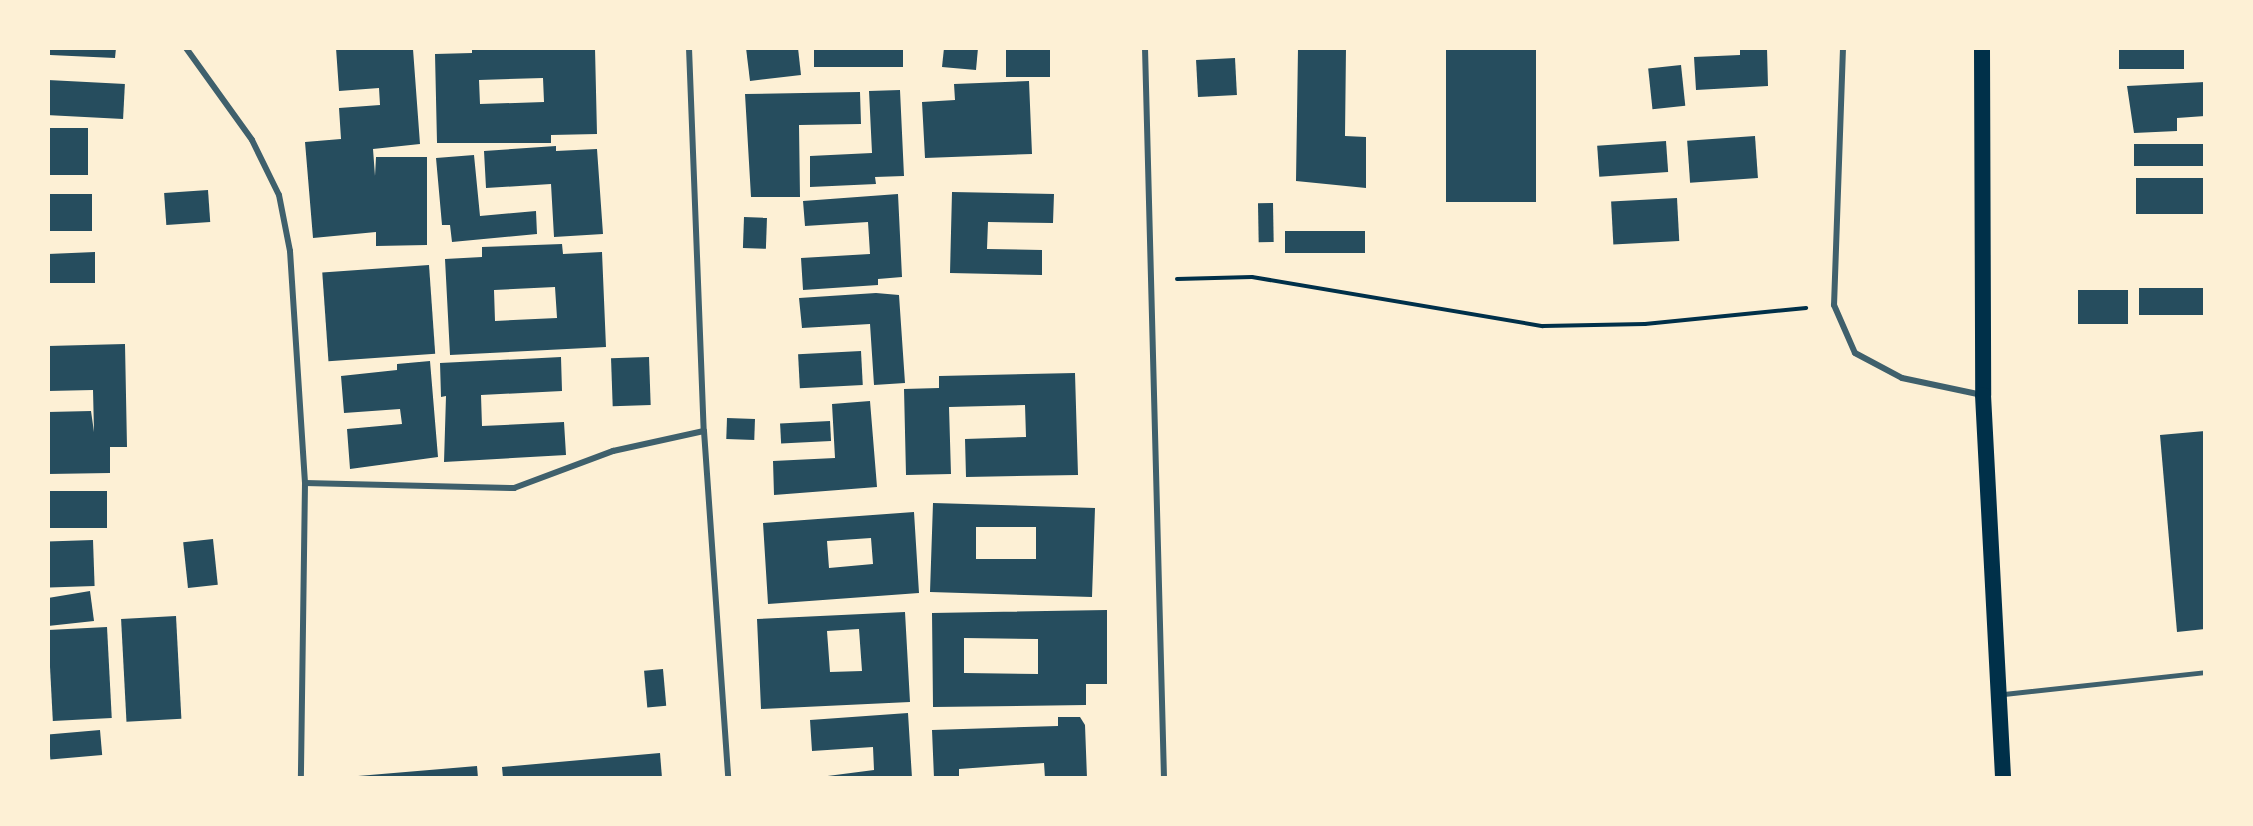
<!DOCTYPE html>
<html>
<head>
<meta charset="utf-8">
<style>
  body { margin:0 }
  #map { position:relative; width:2253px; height:826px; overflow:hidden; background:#fdf0d5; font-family:Lato,sans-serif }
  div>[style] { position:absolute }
  .building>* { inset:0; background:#264d5e; transform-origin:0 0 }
  .path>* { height:4px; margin:-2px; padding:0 2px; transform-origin:2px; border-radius:2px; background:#003049 }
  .service>* { height:4.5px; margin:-2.25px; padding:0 2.25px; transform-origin:2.25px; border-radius:2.25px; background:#3f606c }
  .minor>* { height:6px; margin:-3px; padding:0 3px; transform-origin:3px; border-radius:3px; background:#3f606c }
  .trunk>* { height:16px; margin:-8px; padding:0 8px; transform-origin:8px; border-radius:8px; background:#003049 }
  span { translate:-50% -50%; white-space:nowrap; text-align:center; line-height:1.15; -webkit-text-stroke:4.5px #fdf0d5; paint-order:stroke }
  .frame { position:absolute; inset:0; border:50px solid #fdf0d5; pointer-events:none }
</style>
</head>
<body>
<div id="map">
  <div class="building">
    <div style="clip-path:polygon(48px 48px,116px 48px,115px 58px,50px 55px,48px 64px)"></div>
    <div style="clip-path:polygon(336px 48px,413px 49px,420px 144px,373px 149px,375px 176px,376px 157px,427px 157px,427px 245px,376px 246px,376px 232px,313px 238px,305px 142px,341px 139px,339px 108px,380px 105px,379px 88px,339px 91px)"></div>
    <div style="clip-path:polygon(evenodd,472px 48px,595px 48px,597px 134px,551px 135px,551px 143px,437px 143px,435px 54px,472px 53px,472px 48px,543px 78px,544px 102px,480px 104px,479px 80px,543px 78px)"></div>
    <div style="clip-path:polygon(746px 48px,798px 48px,801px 75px,750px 81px)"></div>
    <div style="left:814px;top:48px;width:89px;height:19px"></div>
    <div style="clip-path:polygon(944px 48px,978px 48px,976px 70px,942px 67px)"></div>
    <div style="left:1006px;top:48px;width:44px;height:29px"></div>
    <div style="clip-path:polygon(1298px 48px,1346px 48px,1345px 136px,1366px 137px,1366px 188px,1296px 181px)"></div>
    <div style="left:1446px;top:48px;width:90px;height:154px"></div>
    <div style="clip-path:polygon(1740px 48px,1767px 48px,1768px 86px,1696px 90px,1694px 57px,1740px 55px)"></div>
    <div style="left:2119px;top:48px;width:65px;height:21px"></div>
    <div style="left:1235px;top:58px;width:37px;height:39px;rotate:87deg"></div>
    <div style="left:1681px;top:65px;width:41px;height:33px;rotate:84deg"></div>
    <div style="left:48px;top:80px;width:77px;height:35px;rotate:3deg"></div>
    <div style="clip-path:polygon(1029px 81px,1032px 154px,925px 158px,922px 102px,955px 100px,954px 84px)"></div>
    <div style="clip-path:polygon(2205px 82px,2205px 116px,2177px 118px,2177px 131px,2134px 133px,2127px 86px)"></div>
    <div style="clip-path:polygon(900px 90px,904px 176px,875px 177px,876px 184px,810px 187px,810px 156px,872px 153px,869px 91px)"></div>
    <div style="clip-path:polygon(860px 92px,861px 124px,799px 125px,800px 197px,751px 197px,745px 94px)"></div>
    <div style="left:48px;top:128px;width:40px;height:47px"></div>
    <div style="left:1755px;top:136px;width:42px;height:68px;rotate:86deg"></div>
    <div style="left:1666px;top:141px;width:31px;height:69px;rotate:86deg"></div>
    <div style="left:2205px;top:144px;width:22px;height:71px;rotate:90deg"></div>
    <div style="clip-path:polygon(556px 146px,556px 151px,597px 149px,603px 234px,554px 237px,551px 184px,486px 188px,484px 151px)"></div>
    <div style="clip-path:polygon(474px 155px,480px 216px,536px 211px,537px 234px,452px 242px,450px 225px,442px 225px,436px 158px)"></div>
    <div style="left:2205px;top:178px;width:36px;height:69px;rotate:90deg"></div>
    <div style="left:208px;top:190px;width:32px;height:44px;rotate:86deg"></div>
    <div style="clip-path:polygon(952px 192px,1054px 194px,1053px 223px,988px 222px,987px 249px,1042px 250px,1042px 275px,950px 273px)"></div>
    <div style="left:92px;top:194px;width:37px;height:44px;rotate:90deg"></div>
    <div style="clip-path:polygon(898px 194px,902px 277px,878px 279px,878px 285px,803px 290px,801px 258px,870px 254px,868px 222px,805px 226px,803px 201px)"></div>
    <div style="left:1677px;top:198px;width:43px;height:66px;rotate:87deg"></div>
    <div style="left:1273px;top:203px;width:39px;height:15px;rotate:89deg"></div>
    <div style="left:744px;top:217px;width:23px;height:31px;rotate:2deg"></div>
    <div style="left:1365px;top:231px;width:22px;height:80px;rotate:90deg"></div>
    <div style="clip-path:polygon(evenodd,562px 244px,563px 254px,602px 252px,606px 347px,450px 355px,445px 259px,482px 257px,482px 247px,562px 244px,555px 287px,557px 318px,495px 321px,494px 290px,555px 287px)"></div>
    <div style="clip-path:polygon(95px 252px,95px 283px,50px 283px,48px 338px,48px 254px)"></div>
    <div style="left:429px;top:265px;width:89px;height:107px;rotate:86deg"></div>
    <div style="left:2205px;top:288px;width:27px;height:66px;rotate:90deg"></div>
    <div style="left:2078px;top:290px;width:50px;height:34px"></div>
    <div style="clip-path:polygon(876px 293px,899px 295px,905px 383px,874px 385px,870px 324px,802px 328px,799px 298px)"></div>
    <div style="clip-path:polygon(125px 344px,127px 447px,110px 447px,110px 473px,48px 474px,48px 412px,91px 411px,94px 432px,93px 390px,48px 391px,48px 346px)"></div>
    <div style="left:861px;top:351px;width:34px;height:63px;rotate:87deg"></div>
    <div style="clip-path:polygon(561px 357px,562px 391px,481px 395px,482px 426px,564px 422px,566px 455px,444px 462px,446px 396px,441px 397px,440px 363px)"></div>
    <div style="left:649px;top:357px;width:48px;height:38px;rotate:88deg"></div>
    <div style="clip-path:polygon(430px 361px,438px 457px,350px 469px,347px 429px,402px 424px,400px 409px,344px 413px,341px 376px,397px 370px,397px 364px)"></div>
    <div style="clip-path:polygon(1075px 373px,1078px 475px,966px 477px,965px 439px,1026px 437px,1025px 405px,949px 407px,951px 474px,906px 475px,904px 389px,939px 388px,939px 376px)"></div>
    <div style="clip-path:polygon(870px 401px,877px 487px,774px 495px,773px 461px,835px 458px,832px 404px)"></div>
    <div style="left:727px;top:418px;width:28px;height:21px;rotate:2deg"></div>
    <div style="left:830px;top:421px;width:20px;height:50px;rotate:87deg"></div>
    <div style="clip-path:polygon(2205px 431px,2205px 629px,2177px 632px,2160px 435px)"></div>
    <div style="left:107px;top:491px;width:37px;height:59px;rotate:90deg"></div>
    <div style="clip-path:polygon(evenodd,933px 503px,1095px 508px,1092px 597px,930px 592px,933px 503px,976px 527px,1036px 527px,1036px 559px,976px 559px,976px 527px)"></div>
    <div style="clip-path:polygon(evenodd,914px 512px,919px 593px,768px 604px,763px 523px,914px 512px,871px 538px,873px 564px,829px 568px,827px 541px,871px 538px)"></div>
    <div style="left:213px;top:539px;width:46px;height:30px;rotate:84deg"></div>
    <div style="left:93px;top:540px;width:46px;height:45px;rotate:88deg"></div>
    <div style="clip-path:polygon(90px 591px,94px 621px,48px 626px,48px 598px)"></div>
    <div style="clip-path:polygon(evenodd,1107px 610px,1107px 684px,1086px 684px,1086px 705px,933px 707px,932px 613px,1107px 610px,964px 638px,1038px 639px,1038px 674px,964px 673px,964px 638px)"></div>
    <div style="clip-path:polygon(evenodd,905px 612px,910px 702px,761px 709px,757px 619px,905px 612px,859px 629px,862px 671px,830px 672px,827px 631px,859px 629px)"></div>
    <div style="left:176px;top:616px;width:103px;height:55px;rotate:87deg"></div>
    <div style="left:107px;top:627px;width:91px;height:59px;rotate:87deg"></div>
    <div style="left:663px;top:669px;width:37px;height:19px;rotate:85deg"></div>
    <div style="clip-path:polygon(908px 713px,912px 778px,812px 778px,874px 770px,873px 747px,812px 751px,810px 720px)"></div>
    <div style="clip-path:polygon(1058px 717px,1080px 717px,1085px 725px,1087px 778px,1045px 778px,1044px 763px,959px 769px,959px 778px,934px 778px,932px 730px,1058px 726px)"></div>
    <div style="left:100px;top:730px;width:25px;height:52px;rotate:85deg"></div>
    <div style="clip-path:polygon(660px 753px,662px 778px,503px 778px,502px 767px)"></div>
    <div style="clip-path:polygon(477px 766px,478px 778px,358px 778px,358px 776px)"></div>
  </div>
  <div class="path">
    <div style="left:1177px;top:279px;width:75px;rotate:-1.5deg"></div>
    <div style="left:1252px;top:277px;width:295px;rotate:9.6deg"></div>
    <div style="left:1543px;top:326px;width:102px;rotate:-1.1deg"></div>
    <div style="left:1645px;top:324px;width:162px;rotate:-5.7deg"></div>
  </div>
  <div class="service">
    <div style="left:2004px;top:694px;width:202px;rotate:-6.2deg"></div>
  </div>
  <div class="minor">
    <div style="left:186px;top:48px;width:113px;rotate:54.3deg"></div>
    <div style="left:252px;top:140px;width:61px;rotate:63.9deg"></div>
    <div style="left:279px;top:195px;width:57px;rotate:78.9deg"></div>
    <div style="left:290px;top:251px;width:232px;rotate:86.3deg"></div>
    <div style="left:305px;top:483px;width:295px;rotate:90.8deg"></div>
    <div style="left:689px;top:48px;width:383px;rotate:87.8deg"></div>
    <div style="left:704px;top:431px;width:348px;rotate:86deg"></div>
    <div style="left:1145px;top:48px;width:730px;rotate:88.51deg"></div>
    <div style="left:1843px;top:48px;width:257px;rotate:92deg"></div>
    <div style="left:1834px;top:305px;width:52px;rotate:66.4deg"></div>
    <div style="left:1855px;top:353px;width:53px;rotate:28deg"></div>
    <div style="left:1902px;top:378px;width:82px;rotate:12deg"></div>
    <div style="left:305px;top:483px;width:209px;rotate:1.4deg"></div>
    <div style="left:514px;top:488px;width:106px;rotate:-20.5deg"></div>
    <div style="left:613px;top:451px;width:93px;rotate:-12.4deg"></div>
  </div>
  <div class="trunk">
    <div style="left:1982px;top:48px;width:347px;rotate:89.8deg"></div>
    <div style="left:1983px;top:395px;width:384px;rotate:87deg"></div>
  </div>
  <div class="frame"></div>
</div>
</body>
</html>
